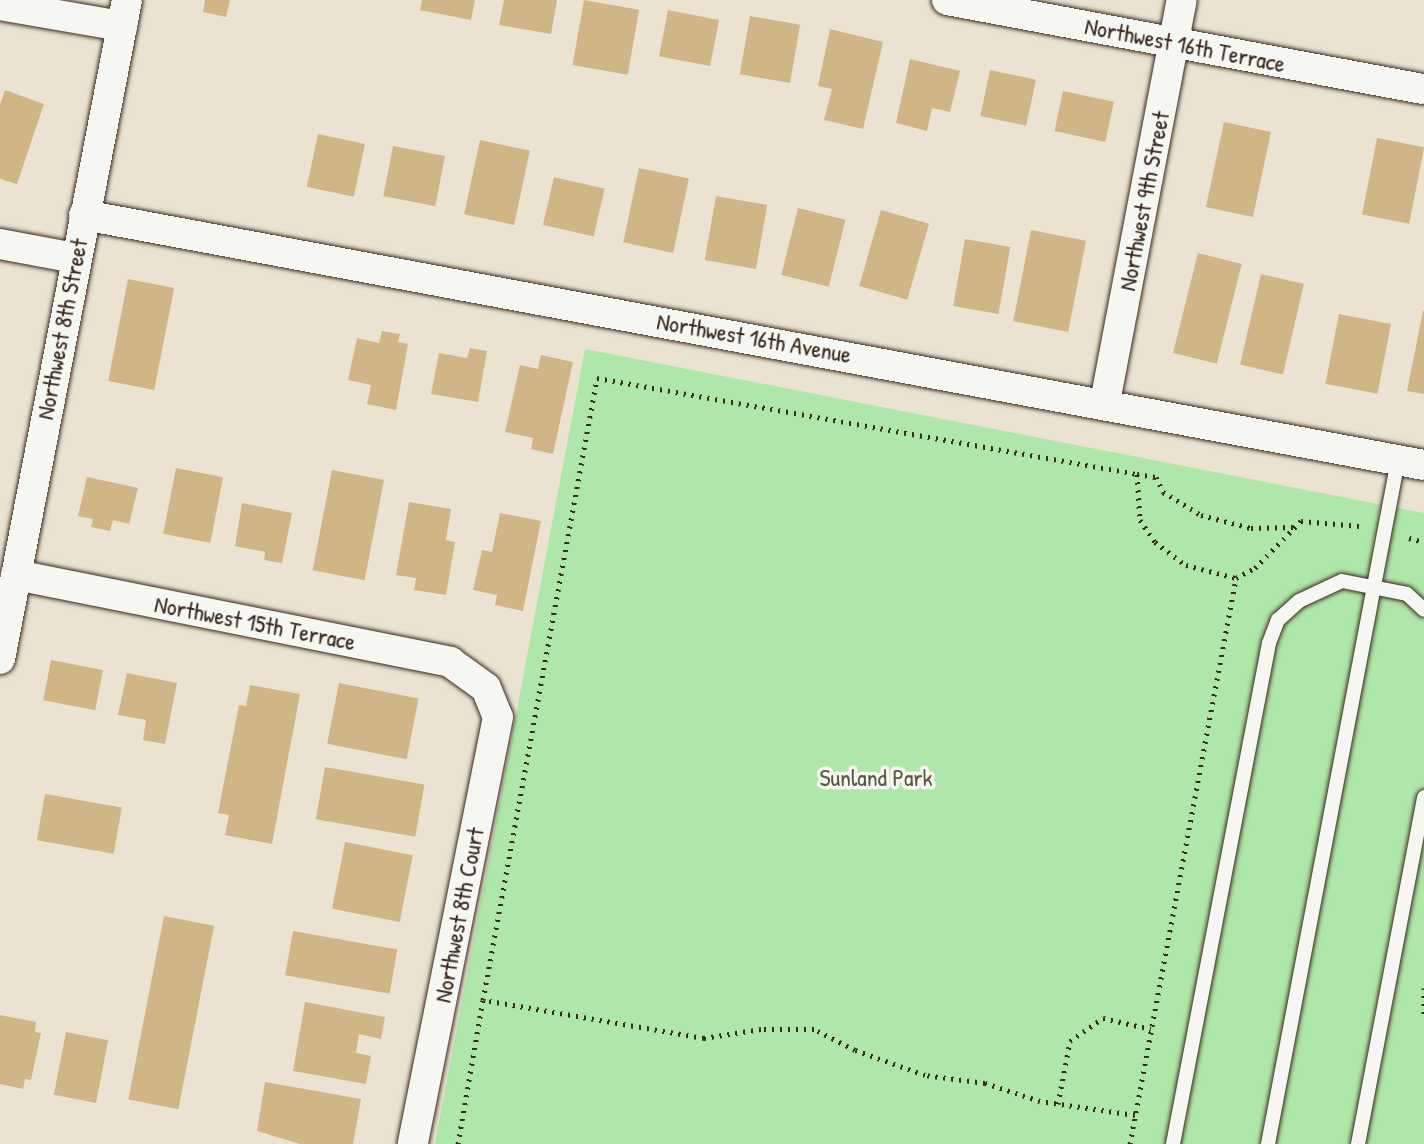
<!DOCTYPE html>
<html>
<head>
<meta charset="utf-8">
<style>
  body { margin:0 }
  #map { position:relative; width:1424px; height:1144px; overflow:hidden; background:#ebe3d2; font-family:"Patrick Hand",sans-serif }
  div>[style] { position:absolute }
  .green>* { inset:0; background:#afe6a9 }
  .building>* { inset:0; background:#d0b686; transform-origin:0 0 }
  .path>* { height:5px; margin-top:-2.5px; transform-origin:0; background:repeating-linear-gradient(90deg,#3b2a1e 0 2px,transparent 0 8px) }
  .roads { filter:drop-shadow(0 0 2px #3b2a1e) drop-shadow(0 0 2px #3b2a1e) }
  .lane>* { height:14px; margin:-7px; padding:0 7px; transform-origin:7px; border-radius:7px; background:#f6f6f2 }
  .street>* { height:30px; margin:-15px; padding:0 15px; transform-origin:15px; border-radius:15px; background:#f6f6f2 }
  span { translate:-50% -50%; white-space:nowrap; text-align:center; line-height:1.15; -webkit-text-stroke:7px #f6f6f2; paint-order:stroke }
  .street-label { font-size:24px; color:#3b2a1e }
  .park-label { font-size:24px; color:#585941 }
</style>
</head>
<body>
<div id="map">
  <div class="green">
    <div style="clip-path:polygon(585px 349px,1424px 513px,1424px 1144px,435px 1144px)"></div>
  </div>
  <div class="building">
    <div style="clip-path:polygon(205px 0,230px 0,226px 17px,203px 12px)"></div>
    <div style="clip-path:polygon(422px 0,475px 0,471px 20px,420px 10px)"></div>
    <div style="clip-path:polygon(504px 0,557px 0,551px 34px,499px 25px)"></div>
    <div style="left:584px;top:0;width:56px;height:66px;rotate:10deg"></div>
    <div style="left:668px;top:10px;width:52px;height:47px;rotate:11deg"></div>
    <div style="left:750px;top:16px;width:51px;height:59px;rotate:10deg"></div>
    <div style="clip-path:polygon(830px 29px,883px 42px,863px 129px,824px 120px,832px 89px,818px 86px)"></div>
    <div style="clip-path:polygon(910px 59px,960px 71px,950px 112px,932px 108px,927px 131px,896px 123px)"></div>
    <div style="left:990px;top:70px;width:47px;height:47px;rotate:12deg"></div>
    <div style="clip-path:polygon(5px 90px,44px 104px,17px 184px,0 179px,0 105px)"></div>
    <div style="left:1063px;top:91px;width:52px;height:41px;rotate:12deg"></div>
    <div style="left:1224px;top:122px;width:48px;height:87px;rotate:12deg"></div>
    <div style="left:318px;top:134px;width:48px;height:54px;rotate:12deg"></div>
    <div style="left:1377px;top:138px;width:48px;height:78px;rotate:11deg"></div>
    <div style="left:480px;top:140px;width:51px;height:76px;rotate:12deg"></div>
    <div style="left:393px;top:146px;width:53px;height:51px;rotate:11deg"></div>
    <div style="left:639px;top:168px;width:51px;height:76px;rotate:12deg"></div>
    <div style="left:554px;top:177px;width:52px;height:49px;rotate:13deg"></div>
    <div style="left:716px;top:196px;width:52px;height:65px;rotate:10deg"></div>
    <div style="left:798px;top:208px;width:49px;height:69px;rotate:14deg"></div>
    <div style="left:881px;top:210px;width:50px;height:79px;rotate:16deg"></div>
    <div style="left:1031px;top:230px;width:56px;height:93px;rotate:11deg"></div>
    <div style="left:965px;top:239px;width:46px;height:68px;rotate:10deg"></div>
    <div style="left:1198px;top:253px;width:45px;height:103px;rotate:14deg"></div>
    <div style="left:1261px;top:274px;width:44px;height:93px;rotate:13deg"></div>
    <div style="left:128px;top:279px;width:47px;height:104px;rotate:11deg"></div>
    <div style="clip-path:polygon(1423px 311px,1424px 311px,1424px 394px,1407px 391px)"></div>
    <div style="left:1339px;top:314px;width:53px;height:71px;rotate:11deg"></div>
    <div style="clip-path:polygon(382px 331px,400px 334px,398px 342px,408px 344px,396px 410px,367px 404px,371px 385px,348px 380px,357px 338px,379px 343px)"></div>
    <div style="clip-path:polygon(470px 348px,487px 351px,478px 402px,431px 394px,439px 353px,467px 358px)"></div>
    <div style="clip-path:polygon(541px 355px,573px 362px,553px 454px,531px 449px,533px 438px,505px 432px,520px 365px,538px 369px)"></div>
    <div style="left:176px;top:468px;width:48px;height:67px;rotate:11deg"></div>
    <div style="left:332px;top:470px;width:53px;height:102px;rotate:11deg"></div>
    <div style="clip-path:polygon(87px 477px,138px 488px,129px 524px,113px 520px,110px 531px,91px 527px,93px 519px,78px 516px)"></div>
    <div style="clip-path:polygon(409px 502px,451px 509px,446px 540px,455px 542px,446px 595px,414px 590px,416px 578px,396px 575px)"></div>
    <div style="clip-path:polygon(242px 503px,292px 513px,282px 563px,264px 560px,265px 552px,235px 546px)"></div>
    <div style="clip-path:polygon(500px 513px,541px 521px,523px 611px,495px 605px,497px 595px,473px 590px,482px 550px,492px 552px)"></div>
    <div style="left:51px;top:660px;width:53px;height:41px;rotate:11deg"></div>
    <div style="clip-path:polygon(127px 673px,177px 683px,165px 744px,143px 740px,146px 720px,118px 715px)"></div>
    <div style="left:339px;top:683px;width:81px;height:62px;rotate:11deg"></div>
    <div style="clip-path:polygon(250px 685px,300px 694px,272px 844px,225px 835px,229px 815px,218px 813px,239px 705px,246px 706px)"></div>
    <div style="left:325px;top:767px;width:101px;height:53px;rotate:10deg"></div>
    <div style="left:45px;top:794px;width:78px;height:47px;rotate:10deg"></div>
    <div style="left:345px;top:842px;width:69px;height:68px;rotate:11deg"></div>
    <div style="left:164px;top:916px;width:51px;height:187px;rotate:11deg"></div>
    <div style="left:293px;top:931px;width:106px;height:45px;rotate:10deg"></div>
    <div style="clip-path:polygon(305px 1002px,385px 1017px,381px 1039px,359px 1034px,356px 1053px,371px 1056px,366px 1084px,293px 1071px)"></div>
    <div style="clip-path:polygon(0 1015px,36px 1022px,35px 1032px,41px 1033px,31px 1080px,25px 1079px,23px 1089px,0 1084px)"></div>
    <div style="left:66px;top:1032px;width:43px;height:64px;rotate:11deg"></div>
    <div style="clip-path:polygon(265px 1082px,361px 1099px,353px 1144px,300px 1144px,257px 1131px)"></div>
  </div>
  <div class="path">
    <div style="left:1137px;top:474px;width:19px;rotate:9deg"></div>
    <div style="left:1156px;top:477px;width:17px;rotate:65deg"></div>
    <div style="left:1163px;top:492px;width:44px;rotate:31.2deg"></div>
    <div style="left:1201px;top:515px;width:52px;rotate:14.6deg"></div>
    <div style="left:1251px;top:528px;width:42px;rotate:-1.4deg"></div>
    <div style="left:1409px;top:538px;width:16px;rotate:15deg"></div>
    <div style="left:1424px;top:988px;width:28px;rotate:90deg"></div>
    <div style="left:1058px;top:1104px;width:64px;rotate:-79.2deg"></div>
    <div style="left:1070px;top:1041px;width:40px;rotate:-34.9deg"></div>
    <div style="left:1103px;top:1018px;width:49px;rotate:12.9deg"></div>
    <div style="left:1135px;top:1115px;width:96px;rotate:-171.6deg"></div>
    <div style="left:1040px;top:1101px;width:58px;rotate:-161.9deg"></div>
    <div style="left:985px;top:1083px;width:61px;rotate:-172.4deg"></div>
    <div style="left:925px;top:1075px;width:74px;rotate:-160.3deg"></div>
    <div style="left:855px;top:1050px;width:46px;rotate:-152.9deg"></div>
    <div style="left:814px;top:1029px;width:53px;rotate:180deg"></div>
    <div style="left:761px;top:1029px;width:58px;rotate:171deg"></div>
    <div style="left:704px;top:1038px;width:224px;rotate:-170.2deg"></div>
    <div style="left:483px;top:1000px;width:632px;rotate:-79.61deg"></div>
    <div style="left:597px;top:378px;width:548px;rotate:10.08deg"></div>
    <div style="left:1137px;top:474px;width:46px;rotate:86.3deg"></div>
    <div style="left:1140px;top:520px;width:27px;rotate:56deg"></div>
    <div style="left:1155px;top:542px;width:39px;rotate:37deg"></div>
    <div style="left:1186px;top:565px;width:52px;rotate:14.6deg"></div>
    <div style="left:458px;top:1144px;width:146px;rotate:-80.2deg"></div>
    <div style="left:1130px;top:1144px;width:576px;rotate:-79.39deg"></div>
    <div style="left:1236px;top:578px;width:21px;rotate:-28deg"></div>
    <div style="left:1255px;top:568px;width:66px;rotate:-45.6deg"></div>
    <div style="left:1301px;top:521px;width:59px;rotate:4.8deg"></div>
  </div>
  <div class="roads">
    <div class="lane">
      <div style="left:1173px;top:1144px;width:510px;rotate:-79.15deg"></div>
      <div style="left:1269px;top:643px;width:25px;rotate:-69deg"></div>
      <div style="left:1278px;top:620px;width:28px;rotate:-42deg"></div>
      <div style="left:1299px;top:601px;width:47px;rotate:-24.9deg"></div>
      <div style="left:1342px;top:581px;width:66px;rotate:11.3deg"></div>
      <div style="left:1407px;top:594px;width:23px;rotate:43deg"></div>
      <div style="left:1268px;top:1144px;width:696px;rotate:-79.24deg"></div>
      <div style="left:1358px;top:1144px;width:353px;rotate:-79.2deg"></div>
    </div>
    <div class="street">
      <div style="left:947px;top:0;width:485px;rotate:10.6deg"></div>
      <div style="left:0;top:5px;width:124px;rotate:9.8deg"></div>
      <div style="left:84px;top:215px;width:1363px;rotate:10.57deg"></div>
      <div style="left:0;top:244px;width:76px;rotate:10.6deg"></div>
      <div style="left:1105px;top:402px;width:409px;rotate:-79.2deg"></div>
      <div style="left:16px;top:575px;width:443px;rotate:11.3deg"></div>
      <div style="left:450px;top:662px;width:44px;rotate:35.8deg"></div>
      <div style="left:486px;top:688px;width:31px;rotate:68deg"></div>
      <div style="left:498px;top:717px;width:435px;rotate:101.3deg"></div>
      <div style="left:0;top:659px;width:671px;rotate:-79.09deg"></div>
    </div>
  </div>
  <div class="street-label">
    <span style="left:1185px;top:45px;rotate:11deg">Northwest 16th Terrace</span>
    <span style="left:1144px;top:201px;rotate:-79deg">Northwest 9th Street</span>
    <span style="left:62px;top:329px;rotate:-79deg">Northwest 8th Street</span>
    <span style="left:754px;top:338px;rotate:10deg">Northwest 16th Avenue</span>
    <span style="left:255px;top:623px;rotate:11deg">Northwest 15th Terrace</span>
    <span style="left:459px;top:915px;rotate:-79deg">Northwest 8th Court</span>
  </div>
  <div class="park-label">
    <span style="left:876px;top:778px">Sunland Park</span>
  </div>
</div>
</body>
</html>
